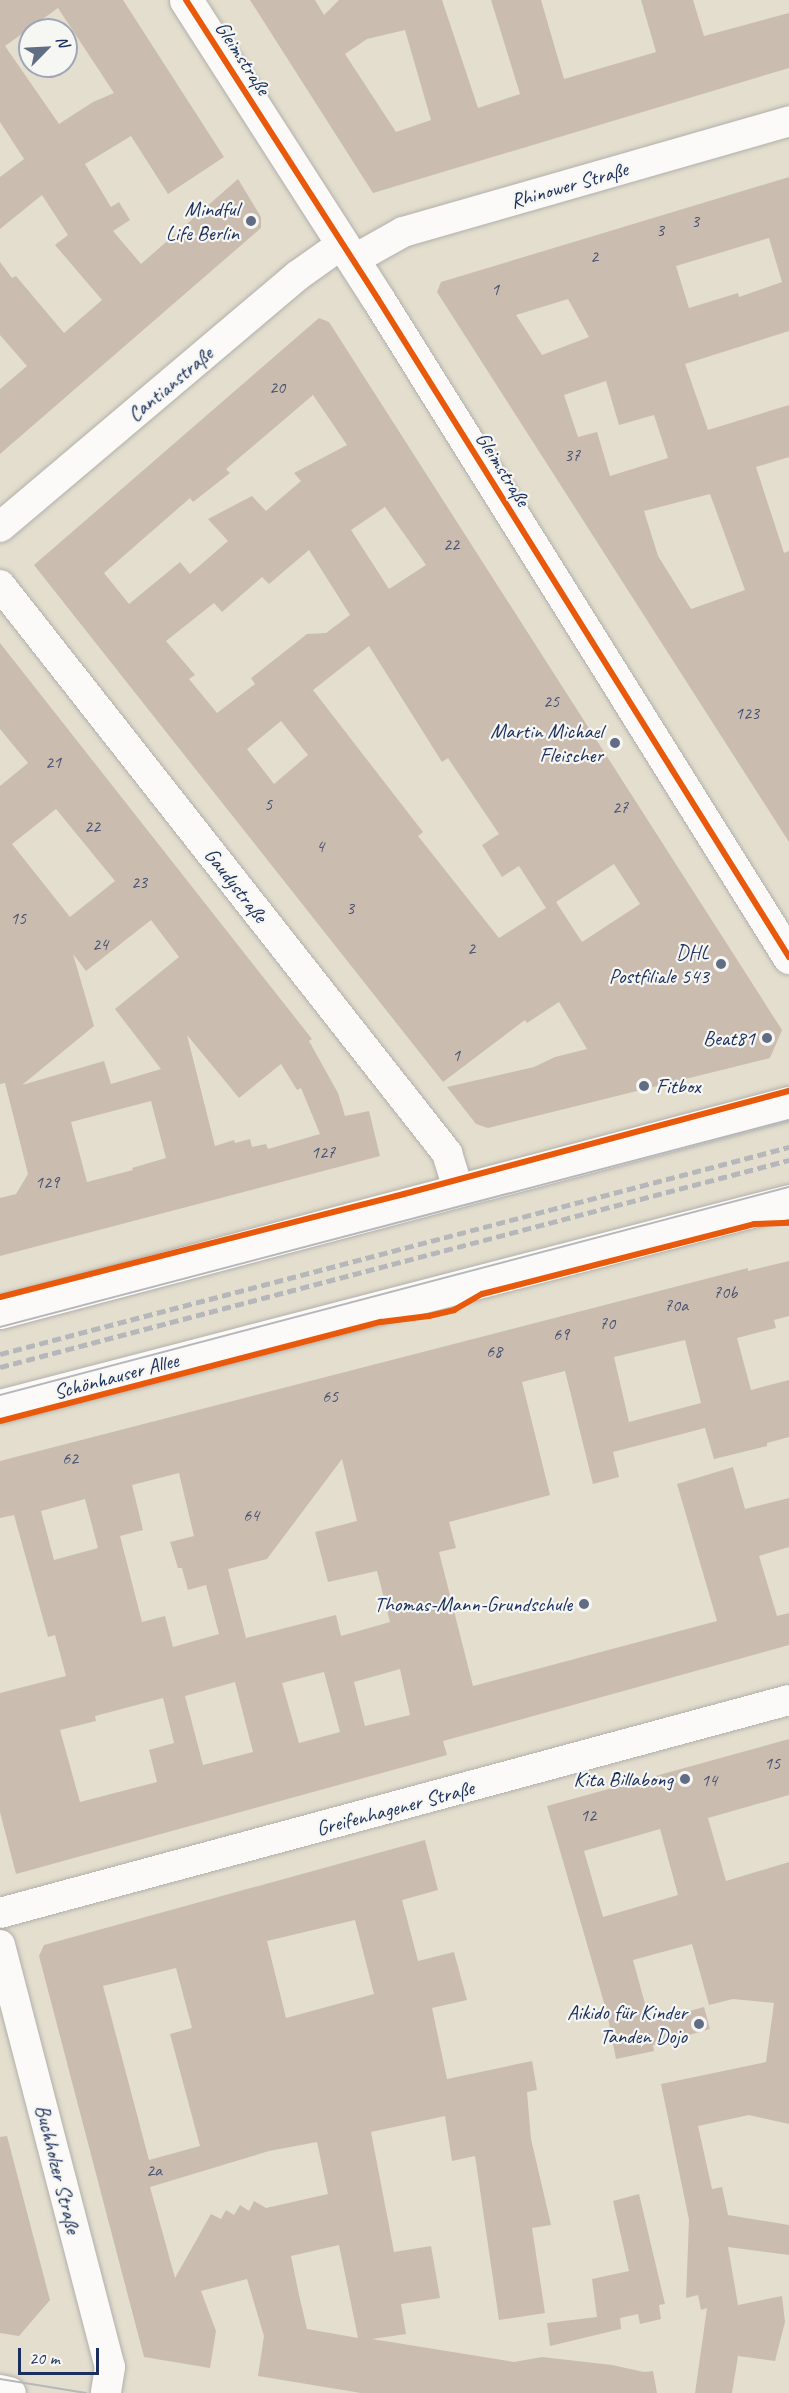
<!DOCTYPE html>
<html>
<head>
<meta charset="utf-8">
<style>
  body { margin:0 }
  #map { position:relative; width:789px; height:2393px; overflow:hidden; background:#e4dece; font-family:Caveat,sans-serif }
  div>[style] { position:absolute }
  .building>* { inset:0; background:#cbbcb0 }
  .roads { filter:drop-shadow(0 0 2px #b1b0aa) drop-shadow(0 0 2px #b1b0aa) }
  .street>* { height:30px; margin:-15px; padding:0 15px; transform-origin:15px; border-radius:15px; background:#fbfaf8 }
  .secondary>* { height:33px; margin:-16.5px; padding:0 16.5px; transform-origin:16.5px; border-radius:16.5px; background:#fbfaf8 }
  .primary>* { height:33px; margin:-16.5px; padding:0 16.5px; transform-origin:16.5px; border-radius:16.5px; background:#fbfaf8 }
  .tram>* { height:1.5px; margin:-0.75px; padding:0 0.75px; transform-origin:0.75px; border-radius:0.75px; background:#b5b7ba }
  .rail>* { height:4.5px; margin-top:-2.25px; transform-origin:0; background:repeating-linear-gradient(90deg,#b5b7ba 0 9px,transparent 0 13.5px) }
  .cycleway>* { height:6px; margin:-3px; padding:0 3px; transform-origin:3px; border-radius:3px; background:#e8590c }
  .dots>* { width:16px; height:16px; translate:-50% -50%; box-sizing:border-box; border:3px solid #f6f6f2; border-radius:50% }
  span { translate:-50% -50%; white-space:nowrap; text-align:center; line-height:1.15; -webkit-text-stroke:4.5px #f6f6f2; paint-order:stroke }
  .number-label { font-size:18px; color:#475272 }
  .number-label span { -webkit-text-stroke-width:0 }
  .street-label { font-size:21px; color:#1b2f5e }
  .poi-label { font-size:21px; color:#1b2f5e }
  .right { translate:-100% -50%; text-align:right }
  .left { translate:0 -50%; text-align:left }
  .north { position:absolute; left:18px; top:18px; width:60px; height:60px; box-sizing:border-box; background:#f6f6f2; border:2px solid #9ea6b7; border-radius:50%; rotate:66deg; font-size:16px; font-weight:700; line-height:24px; text-align:center; color:#1b2f5e }
  .north::after { content:''; display:block; margin:auto; width:21px; height:27px; background:#616c85; clip-path:polygon(50% 0,100% 100%,50% 72%,0 100%) }
  .scale { position:absolute; left:18px; top:2348px; width:81px; height:27px; box-sizing:border-box; border:3px solid #1b2f5e; border-top:0; padding-left:8px; font-size:18px; line-height:21px; white-space:nowrap; color:#1b2f5e; -webkit-text-stroke:4px #f6f6f2; paint-order:stroke }
</style>
</head>
<body>
<div id="map">
  <div class="building">
    <div style="clip-path:polygon(evenodd,0 0,123px 0,224px 157px,168px 194px,131px 136px,85px 164px,111px 207px,119px 202px,130px 220px,113px 231px,141px 264px,238px 179px,261px 217px,261px 228px,0 454px,0 389px,27px 366px,0 335px,0 262px,12px 278px,16px 276px,64px 333px,102px 300px,55px 245px,68px 235px,42px 195px,0 229px,0 177px,24px 159px,0 122px,0 0,58px 8px,114px 93px,93px 102px,59px 124px,5px 46px,58px 8px)"></div>
    <div style="clip-path:polygon(evenodd,250px 0,315px 0,324px 15px,339px 0,442px 0,478px 108px,520px 94px,491px 0,541px 0,564px 79px,656px 52px,641px 0,693px 0,704px 36px,789px 13px,789px 68px,373px 193px,250px 0,405px 30px,431px 120px,396px 132px,345px 54px,367px 39px,405px 30px)"></div>
    <div style="clip-path:polygon(evenodd,789px 177px,789px 331px,685px 364px,708px 430px,789px 405px,789px 457px,756px 467px,784px 553px,789px 551px,789px 842px,437px 292px,441px 282px,789px 177px,769px 238px,782px 282px,739px 297px,738px 293px,689px 308px,676px 266px,769px 238px,789px 177px,568px 299px,589px 337px,542px 355px,516px 315px,568px 299px,789px 177px,606px 381px,619px 425px,654px 415px,668px 458px,610px 476px,597px 432px,578px 437px,564px 395px,606px 381px,789px 177px,710px 494px,745px 590px,691px 609px,658px 556px,644px 511px,710px 494px)"></div>
    <div style="clip-path:polygon(evenodd,319px 318px,329px 322px,782px 1030px,770px 1058px,488px 1128px,476px 1124px,447px 1087px,534px 1067px,555px 1057px,587px 1049px,559px 1002px,527px 1023px,525px 1020px,443px 1082px,34px 565px,319px 318px,313px 395px,347px 445px,294px 473px,301px 481px,266px 511px,252px 496px,208px 519px,228px 541px,190px 574px,180px 562px,129px 604px,104px 573px,190px 498px,193px 502px,230px 473px,226px 469px,313px 395px,319px 318px,385px 507px,426px 565px,389px 589px,351px 530px,385px 507px,319px 318px,309px 550px,350px 615px,326px 633px,307px 634px,251px 678px,255px 684px,217px 713px,189px 679px,195px 675px,166px 641px,214px 603px,222px 612px,262px 577px,269px 584px,309px 550px,319px 318px,369px 646px,442px 762px,448px 758px,499px 834px,482px 845px,502px 877px,519px 866px,546px 908px,499px 938px,418px 836px,423px 832px,313px 690px,369px 646px,319px 318px,281px 721px,308px 755px,274px 784px,247px 749px,281px 721px,319px 318px,614px 864px,640px 904px,582px 942px,556px 902px,614px 864px)"></div>
    <div style="clip-path:polygon(evenodd,0 643px,312px 1039px,309px 1041px,338px 1093px,345px 1116px,369px 1111px,380px 1156px,0 1256px,0 1198px,16px 1194px,28px 1174px,5px 1083px,0 1084px,0 786px,28px 763px,0 729px,0 643px,56px 809px,115px 881px,70px 917px,12px 844px,56px 809px,0 643px,151px 920px,179px 957px,115px 1009px,161px 1069px,111px 1084px,104px 1061px,22px 1085px,94px 1026px,73px 954px,86px 971px,151px 920px,0 643px,187px 1035px,239px 1098px,281px 1064px,297px 1090px,301px 1088px,320px 1134px,268px 1149px,266px 1144px,252px 1147px,250px 1139px,235px 1143px,234px 1140px,215px 1146px,187px 1035px,0 643px,151px 1101px,166px 1158px,132px 1168px,133px 1170px,87px 1182px,71px 1122px,151px 1101px)"></div>
    <div style="clip-path:polygon(evenodd,789px 1261px,789px 1316px,774px 1320px,776px 1328px,737px 1338px,751px 1390px,789px 1380px,789px 1437px,767px 1443px,767px 1446px,714px 1459px,705px 1428px,613px 1452px,619px 1477px,593px 1484px,565px 1371px,522px 1382px,550px 1495px,449px 1522px,456px 1548px,439px 1552px,473px 1686px,717px 1621px,677px 1484px,733px 1467px,745px 1509px,789px 1498px,789px 1547px,759px 1556px,777px 1616px,789px 1613px,789px 1645px,443px 1741px,447px 1755px,16px 1874px,0 1812px,0 1693px,66px 1676px,55px 1635px,48px 1637px,14px 1515px,0 1518px,0 1461px,748px 1268px,748px 1271px,789px 1261px,685px 1340px,701px 1403px,629px 1422px,614px 1357px,685px 1340px,789px 1261px,342px 1459px,357px 1521px,315px 1532px,328px 1582px,377px 1571px,390px 1622px,341px 1636px,336px 1615px,246px 1638px,228px 1569px,267px 1559px,342px 1459px,789px 1261px,179px 1473px,194px 1536px,170px 1542px,178px 1568px,182px 1568px,188px 1590px,206px 1585px,219px 1634px,173px 1647px,165px 1616px,142px 1622px,120px 1536px,143px 1530px,132px 1485px,179px 1473px,789px 1261px,85px 1499px,98px 1548px,54px 1560px,41px 1511px,85px 1499px,789px 1261px,400px 1669px,410px 1715px,365px 1726px,354px 1682px,400px 1669px,789px 1261px,324px 1672px,340px 1732px,299px 1743px,282px 1683px,324px 1672px,789px 1261px,235px 1682px,253px 1752px,203px 1765px,185px 1696px,235px 1682px,789px 1261px,163px 1698px,174px 1743px,149px 1750px,157px 1782px,80px 1802px,60px 1730px,96px 1721px,95px 1716px,163px 1698px)"></div>
    <div style="clip-path:polygon(evenodd,789px 1739px,789px 1795px,708px 1818px,726px 1881px,789px 1862px,789px 2124px,749px 2115px,698px 2126px,712px 2189px,722px 2187px,728px 2215px,789px 2225px,789px 2255px,728px 2247px,738px 2305px,782px 2296px,785px 2322px,775px 2361px,738px 2356px,732px 2393px,695px 2393px,707px 2308px,701px 2310px,698px 2295px,686px 2298px,689px 2220px,661px 2084px,766px 2062px,774px 2003px,733px 1999px,709px 2005px,692px 1944px,633px 1960px,650px 2022px,704px 2007px,710px 2029px,653px 2045px,654px 2051px,616px 2059px,607px 2013px,547px 1806px,789px 1739px,660px 1829px,678px 1895px,603px 1917px,584px 1851px,660px 1829px)"></div>
    <div style="clip-path:polygon(evenodd,425px 1840px,438px 1890px,402px 1900px,418px 1961px,454px 1952px,467px 2000px,432px 2008px,447px 2079px,532px 2061px,537px 2090px,527px 2092px,531px 2139px,551px 2225px,532px 2228px,545px 2313px,499px 2320px,475px 2156px,452px 2161px,445px 2116px,371px 2132px,394px 2252px,431px 2246px,440px 2298px,401px 2304px,406px 2334px,372px 2339px,514px 2362px,542px 2357px,612px 2365px,644px 2372px,653px 2371px,657px 2393px,361px 2393px,258px 2376px,264px 2336px,247px 2279px,201px 2291px,216px 2331px,210px 2368px,144px 2357px,39px 1956px,44px 1945px,425px 1840px,355px 1920px,374px 1994px,286px 2018px,267px 1941px,355px 1920px,425px 1840px,176px 1968px,192px 2028px,170px 2034px,200px 2146px,149px 2160px,103px 1986px,176px 1968px,425px 1840px,317px 2142px,328px 2194px,266px 2208px,254px 2201px,249px 2211px,240px 2205px,234px 2215px,226px 2210px,221px 2219px,211px 2214px,175px 2278px,150px 2187px,269px 2151px,317px 2142px,425px 1840px,339px 2245px,358px 2338px,307px 2329px,299px 2295px,291px 2256px,339px 2245px)"></div>
    <div style="clip-path:polygon(7px 2136px,50px 2300px,19px 2336px,0 2333px,0 2137px)"></div>
    <div style="clip-path:polygon(639px 2194px,665px 2304px,659px 2305px,661px 2319px,640px 2324px,638px 2314px,620px 2318px,621px 2329px,550px 2346px,547px 2323px,597px 2317px,592px 2279px,629px 2271px,613px 2201px)"></div>
  </div>
  <div class="roads">
    <div class="street">
      <div style="left:353px;top:260px;width:57px;rotate:-29.2deg"></div>
      <div style="left:403px;top:232px;width:402px;rotate:-16deg"></div>
      <div style="left:0;top:527px;width:389px;rotate:-40.2deg"></div>
      <div style="left:297px;top:276px;width:55px;rotate:-35.4deg"></div>
      <div style="left:0;top:585px;width:723px;rotate:51.8deg"></div>
      <div style="left:447px;top:1153px;width:41px;rotate:72.9deg"></div>
      <div style="left:0;top:1913px;width:817px;rotate:-15.11deg"></div>
      <div style="left:0;top:1945px;width:436px;rotate:75.4deg"></div>
      <div style="left:110px;top:2367px;width:26px;rotate:99deg"></div>
    </div>
    <div class="secondary">
      <div style="left:186px;top:0;width:355px;rotate:57.3deg"></div>
      <div style="left:378px;top:299px;width:776px;rotate:58.01deg"></div>
      <div style="left:0;top:2391px;width:9px;rotate:13deg"></div>
    </div>
    <div class="primary">
      <div style="left:0;top:1312px;width:816px;rotate:-14.84deg"></div>
      <div style="left:0;top:1406px;width:815px;rotate:-14.56deg"></div>
    </div>
  </div>
  <div class="tram">
    <div style="left:0;top:1327px;width:816px;rotate:-14.7deg"></div>
    <div style="left:0;top:1395px;width:816px;rotate:-14.77deg"></div>
    <div style="left:0;top:2379px;width:87px;rotate:9.2deg"></div>
  </div>
  <div class="rail">
    <div style="left:0;top:1354px;width:816px;rotate:-14.7deg"></div>
    <div style="left:0;top:1367px;width:816px;rotate:-14.7deg"></div>
  </div>
  <div class="cycleway">
    <div style="left:186px;top:0;width:355px;rotate:57.3deg"></div>
    <div style="left:378px;top:299px;width:776px;rotate:58.01deg"></div>
    <div style="left:0;top:1297px;width:417px;rotate:-14.3deg"></div>
    <div style="left:404px;top:1194px;width:399px;rotate:-15deg"></div>
    <div style="left:0;top:1421px;width:394px;rotate:-14.6deg"></div>
    <div style="left:381px;top:1322px;width:48px;rotate:-7.1deg"></div>
    <div style="left:429px;top:1316px;width:26px;rotate:-13deg"></div>
    <div style="left:454px;top:1310px;width:32px;rotate:-30deg"></div>
    <div style="left:482px;top:1294px;width:281px;rotate:-14.4deg"></div>
    <div style="left:754px;top:1224px;width:35px;rotate:-2deg"></div>
  </div>
  <div class="dots">
    <div style="left:251px;top:221px;background:#616c85"></div>
    <div style="left:615px;top:743px;background:#616c85"></div>
    <div style="left:721px;top:964px;background:#616c85"></div>
    <div style="left:767px;top:1038px;background:#616c85"></div>
    <div style="left:644px;top:1086px;background:#616c85"></div>
    <div style="left:584px;top:1604px;background:#616c85"></div>
    <div style="left:685px;top:1779px;background:#616c85"></div>
    <div style="left:699px;top:2024px;background:#616c85"></div>
  </div>
  <div class="number-label">
    <span style="left:695px;top:221px">3</span>
    <span style="left:660px;top:230px">3</span>
    <span style="left:594px;top:256px">2</span>
    <span style="left:495px;top:289px">1</span>
    <span style="left:277px;top:387px">20</span>
    <span style="left:572px;top:455px">37</span>
    <span style="left:451px;top:544px">22</span>
    <span style="left:551px;top:701px">25</span>
    <span style="left:747px;top:713px">123</span>
    <span style="left:53px;top:762px">21</span>
    <span style="left:268px;top:804px">5</span>
    <span style="left:620px;top:807px">27</span>
    <span style="left:92px;top:826px">22</span>
    <span style="left:320px;top:846px">4</span>
    <span style="left:139px;top:882px">23</span>
    <span style="left:350px;top:908px">3</span>
    <span style="left:18px;top:918px">15</span>
    <span style="left:100px;top:944px">24</span>
    <span style="left:471px;top:948px">2</span>
    <span style="left:456px;top:1055px">1</span>
    <span style="left:323px;top:1152px">127</span>
    <span style="left:47px;top:1182px">129</span>
    <span style="left:725px;top:1292px">70b</span>
    <span style="left:676px;top:1305px">70a</span>
    <span style="left:607px;top:1323px">70</span>
    <span style="left:561px;top:1334px">69</span>
    <span style="left:494px;top:1351px">68</span>
    <span style="left:330px;top:1396px">65</span>
    <span style="left:70px;top:1458px">62</span>
    <span style="left:251px;top:1515px">64</span>
    <span style="left:772px;top:1763px">15</span>
    <span style="left:709px;top:1780px">14</span>
    <span style="left:588px;top:1815px">12</span>
    <span style="left:154px;top:2170px">2a</span>
  </div>
  <div class="street-label">
    <span style="left:243px;top:58px;rotate:57deg">Gleimstraße</span>
    <span style="left:569px;top:185px;rotate:-16deg">Rhinower Straße</span>
    <span style="left:170px;top:384px;rotate:-40deg">Cantianstraße</span>
    <span style="left:503px;top:469px;rotate:58deg">Gleimstraße</span>
    <span style="left:236px;top:885px;rotate:52deg">Gaudystraße</span>
    <span style="left:116px;top:1376px;rotate:-15deg">Schönhauser Allee</span>
    <span style="left:395px;top:1808px;rotate:-15deg">Greifenhagener Straße</span>
    <span style="left:58px;top:2169px;rotate:76deg">Buchholzer Straße</span>
  </div>
  <div class="poi-label">
    <span class="right" style="left:239px;top:221px">Mindful<br>Life Berlin</span>
    <span class="right" style="left:603px;top:743px">Martin Michael<br>Fleischer</span>
    <span class="right" style="left:709px;top:964px">DHL<br>Postfiliale 543</span>
    <span class="right" style="left:755px;top:1038px">Beat81</span>
    <span class="left" style="left:656px;top:1086px">Fitbox</span>
    <span class="right" style="left:572px;top:1604px">Thomas-Mann-Grundschule</span>
    <span class="right" style="left:673px;top:1779px">Kita Billabong</span>
    <span class="right" style="left:687px;top:2024px">Aikido für Kinder<br>Tanden Dojo</span>
  </div>
  <div class="north">N</div>
  <div class="scale">20 m</div>
</div>
</body>
</html>
